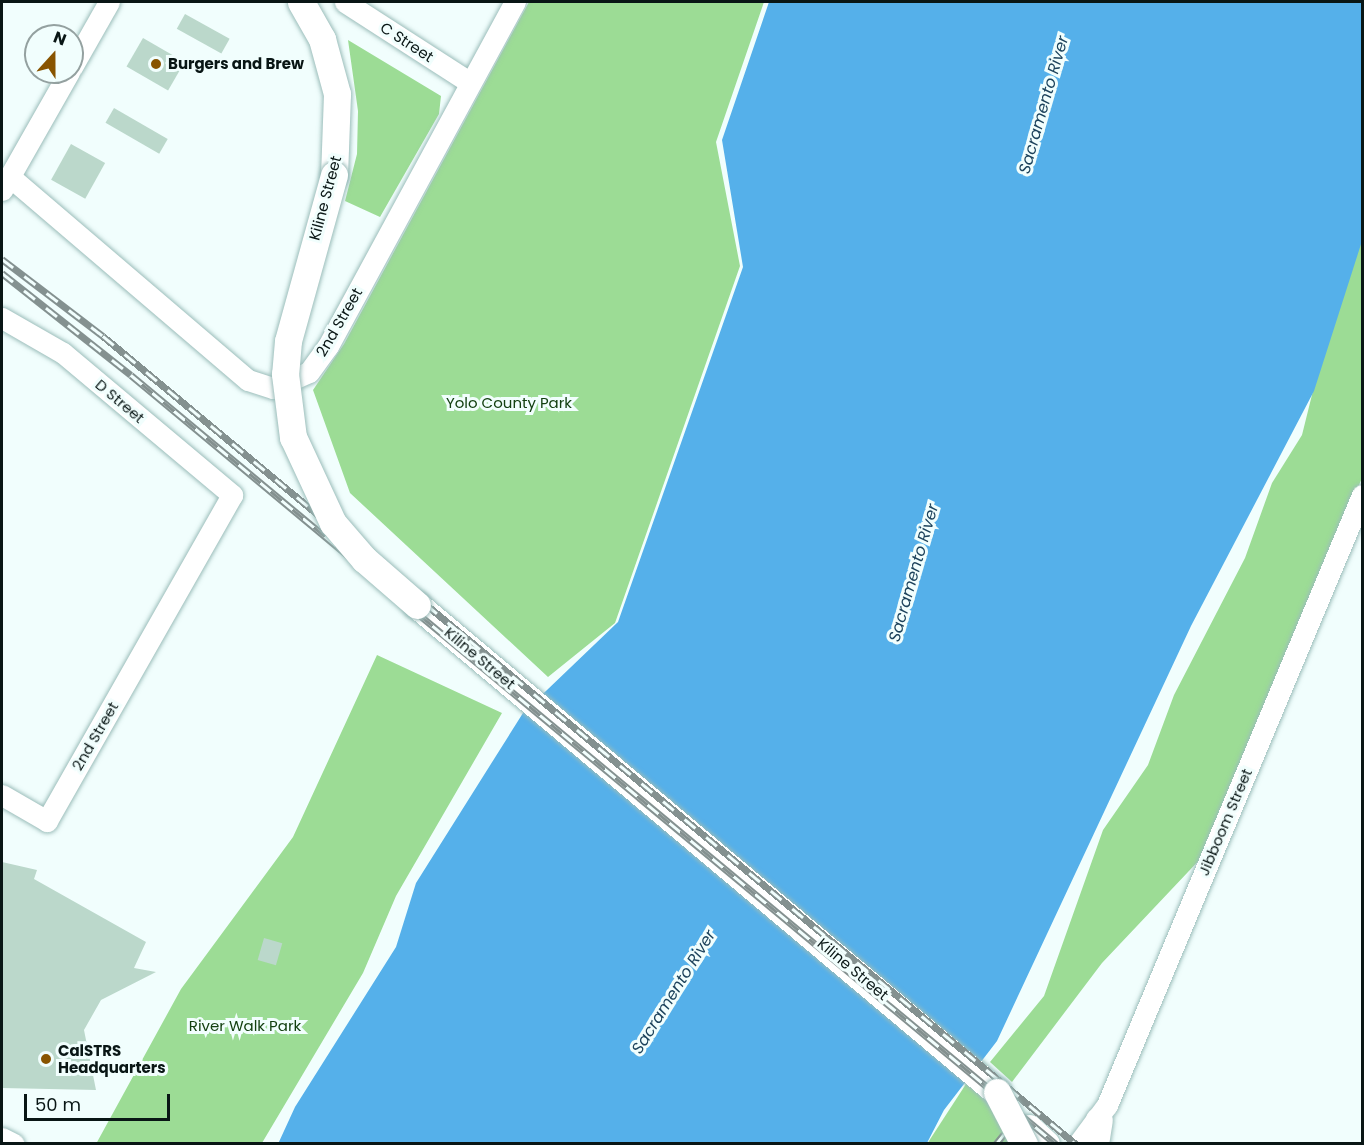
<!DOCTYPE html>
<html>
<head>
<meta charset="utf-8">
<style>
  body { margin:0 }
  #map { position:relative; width:1364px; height:1145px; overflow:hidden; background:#f1fefd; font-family:Poppins,sans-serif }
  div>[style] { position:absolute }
  .green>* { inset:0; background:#9cdc95 }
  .water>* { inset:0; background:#55b0ea }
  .building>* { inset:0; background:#bbd8cb; transform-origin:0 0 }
  .roads { filter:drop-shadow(0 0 2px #9bbdba) drop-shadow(0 0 2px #9bbdba) }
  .minor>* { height:21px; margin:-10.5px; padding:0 10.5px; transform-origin:10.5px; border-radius:10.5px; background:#fff }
  .major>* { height:27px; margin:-13.5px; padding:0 13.5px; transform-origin:13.5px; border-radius:13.5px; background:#fff }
  .rail>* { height:7px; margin-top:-3.5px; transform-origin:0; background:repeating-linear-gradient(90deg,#f1fefd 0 14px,#849190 0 28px); box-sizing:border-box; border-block:2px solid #849190 }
  .bridges { filter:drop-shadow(0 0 2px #9bbdba) drop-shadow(0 0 2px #9bbdba) }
  .major-bridge>* { height:27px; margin:-13.5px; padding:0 13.5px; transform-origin:13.5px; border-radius:13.5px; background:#fff }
  .dots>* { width:16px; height:16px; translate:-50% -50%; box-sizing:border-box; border:3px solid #f1fefd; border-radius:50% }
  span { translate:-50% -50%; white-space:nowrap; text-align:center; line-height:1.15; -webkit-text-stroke:6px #f1fefd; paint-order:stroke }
  .street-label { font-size:15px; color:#091615 }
  .poi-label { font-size:15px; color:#091615; font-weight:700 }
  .left { translate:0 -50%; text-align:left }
  .park-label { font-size:15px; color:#134010 }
  .water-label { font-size:16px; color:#1d435c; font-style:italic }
  .frame { position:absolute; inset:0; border:3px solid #091615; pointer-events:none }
  .north { position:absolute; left:24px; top:24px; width:60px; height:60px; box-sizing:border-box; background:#f1fefd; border:2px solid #94a1a0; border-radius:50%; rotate:21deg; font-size:16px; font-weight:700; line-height:24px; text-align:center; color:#091615 }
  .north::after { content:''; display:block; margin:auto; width:21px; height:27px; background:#885400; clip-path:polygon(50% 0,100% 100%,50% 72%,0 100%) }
  .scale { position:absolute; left:24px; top:1094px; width:146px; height:27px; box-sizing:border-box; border:3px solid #091615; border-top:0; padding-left:8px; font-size:18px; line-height:21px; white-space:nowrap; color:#091615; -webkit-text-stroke:4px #f1fefd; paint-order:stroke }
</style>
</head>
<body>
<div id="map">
  <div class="green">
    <div style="clip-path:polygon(529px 2px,764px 2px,716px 142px,740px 266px,615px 623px,548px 677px,350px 493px,313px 390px,344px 344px)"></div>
    <div style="clip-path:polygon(348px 40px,441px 96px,439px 114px,380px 217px,345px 201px,357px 154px,358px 111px)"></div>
    <div style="clip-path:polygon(1362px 194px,1362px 478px,1205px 854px,1102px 963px,1012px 1082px,990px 1062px,1044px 996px,1103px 830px,1148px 765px,1174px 695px,1245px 558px,1272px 483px,1302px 435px)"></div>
    <div style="clip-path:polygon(377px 655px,502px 713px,396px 896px,363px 973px,262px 1143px,96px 1144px,181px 989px,293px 837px)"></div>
    <div style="clip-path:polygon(966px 1084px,1036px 1143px,927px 1144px)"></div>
  </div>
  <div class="water">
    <div style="clip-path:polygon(769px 2px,1362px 2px,1362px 241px,1314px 391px,1191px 626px,997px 1041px,944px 1110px,927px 1143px,278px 1144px,295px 1107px,396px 947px,416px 883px,523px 713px,618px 622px,743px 267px,722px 140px)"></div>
  </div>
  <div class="building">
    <div style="left:185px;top:14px;width:51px;height:17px;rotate:29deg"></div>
    <div style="left:143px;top:38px;width:48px;height:33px;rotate:30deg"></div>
    <div style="left:114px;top:108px;width:62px;height:17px;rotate:30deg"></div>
    <div style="left:71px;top:144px;width:39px;height:41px;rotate:29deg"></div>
    <div style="clip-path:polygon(2px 862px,37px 870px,34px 879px,146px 942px,134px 968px,156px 972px,101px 1000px,84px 1030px,96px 1090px,2px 1088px)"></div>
    <div style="left:264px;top:938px;width:19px;height:23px;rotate:16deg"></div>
  </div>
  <div class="roads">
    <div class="minor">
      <div style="left:345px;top:2px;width:148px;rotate:32.8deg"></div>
      <div style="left:72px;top:67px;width:75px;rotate:-60.4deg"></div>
      <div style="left:9px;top:176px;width:314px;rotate:40.5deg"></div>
      <div style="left:248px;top:380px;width:26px;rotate:18deg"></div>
      <div style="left:273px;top:388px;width:39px;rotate:-24deg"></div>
      <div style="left:309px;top:372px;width:32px;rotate:-54deg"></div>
      <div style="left:328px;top:346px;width:392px;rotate:-61.5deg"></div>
      <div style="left:2px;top:190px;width:136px;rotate:-60.4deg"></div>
      <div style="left:2px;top:318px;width:70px;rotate:29.8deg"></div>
      <div style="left:63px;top:353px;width:221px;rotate:40deg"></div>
      <div style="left:232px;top:495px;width:375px;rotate:119.6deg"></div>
      <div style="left:47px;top:821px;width:52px;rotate:-150deg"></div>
      <div style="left:2px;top:1138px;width:13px;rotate:27deg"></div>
      <div style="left:1078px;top:1144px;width:49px;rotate:-53.4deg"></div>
      <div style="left:1107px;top:1105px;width:661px;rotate:-67.31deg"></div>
    </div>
    <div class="major">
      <div style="left:301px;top:2px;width:43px;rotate:60.4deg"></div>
      <div style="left:322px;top:39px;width:57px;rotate:74.7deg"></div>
      <div style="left:337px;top:94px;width:81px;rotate:92.1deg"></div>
      <div style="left:417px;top:605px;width:757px;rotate:40.02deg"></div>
      <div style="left:1029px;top:1128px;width:23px;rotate:43deg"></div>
      <div style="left:1095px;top:1144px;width:24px;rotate:-81deg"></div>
    </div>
  </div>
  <div class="rail">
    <div style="left:2px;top:259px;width:127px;rotate:37.3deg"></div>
    <div style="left:103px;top:336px;width:1265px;rotate:39.71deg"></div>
    <div style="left:2px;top:273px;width:164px;rotate:38.3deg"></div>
    <div style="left:131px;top:375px;width:1203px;rotate:39.74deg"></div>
    <div style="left:996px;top:1144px;width:13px;rotate:-51deg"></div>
  </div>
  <div class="bridges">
    <div class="major-bridge">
      <div style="left:334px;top:175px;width:172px;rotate:105.5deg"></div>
      <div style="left:288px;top:341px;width:33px;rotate:95deg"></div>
      <div style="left:285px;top:374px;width:64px;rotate:82.8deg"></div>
      <div style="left:293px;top:437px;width:95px;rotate:65.1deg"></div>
      <div style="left:333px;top:523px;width:48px;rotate:49.3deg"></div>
      <div style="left:364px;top:559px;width:70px;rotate:41deg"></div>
      <div style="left:997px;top:1092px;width:59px;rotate:62.6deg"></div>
    </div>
  </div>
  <div class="dots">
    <div style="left:156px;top:64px;background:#885400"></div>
    <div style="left:46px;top:1059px;background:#885400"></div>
  </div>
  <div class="street-label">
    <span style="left:407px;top:42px;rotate:33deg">C Street</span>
    <span style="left:325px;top:198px;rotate:-75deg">Kiline Street</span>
    <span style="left:339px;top:322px;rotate:-60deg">2nd Street</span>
    <span style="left:120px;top:401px;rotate:40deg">D Street</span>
    <span style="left:480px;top:658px;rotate:40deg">Kiline Street</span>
    <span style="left:95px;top:736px;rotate:-60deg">2nd Street</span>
    <span style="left:1225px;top:822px;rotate:-67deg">Jibboom Street</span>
    <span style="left:853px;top:969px;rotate:40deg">Kiline Street</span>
  </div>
  <div class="poi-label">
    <span class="left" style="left:168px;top:64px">Burgers and Brew</span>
    <span class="left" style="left:58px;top:1059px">CalSTRS<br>Headquarters</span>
  </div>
  <div class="park-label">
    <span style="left:509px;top:403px">Yolo County Park</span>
    <span style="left:245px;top:1026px">River Walk Park</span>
  </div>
  <div class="water-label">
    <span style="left:1044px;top:105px;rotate:-74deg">Sacramento River</span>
    <span style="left:914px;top:573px;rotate:-74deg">Sacramento River</span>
    <span style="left:674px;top:992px;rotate:-58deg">Sacramento River</span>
  </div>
  <div class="frame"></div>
  <div class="north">N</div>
  <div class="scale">50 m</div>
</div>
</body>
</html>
